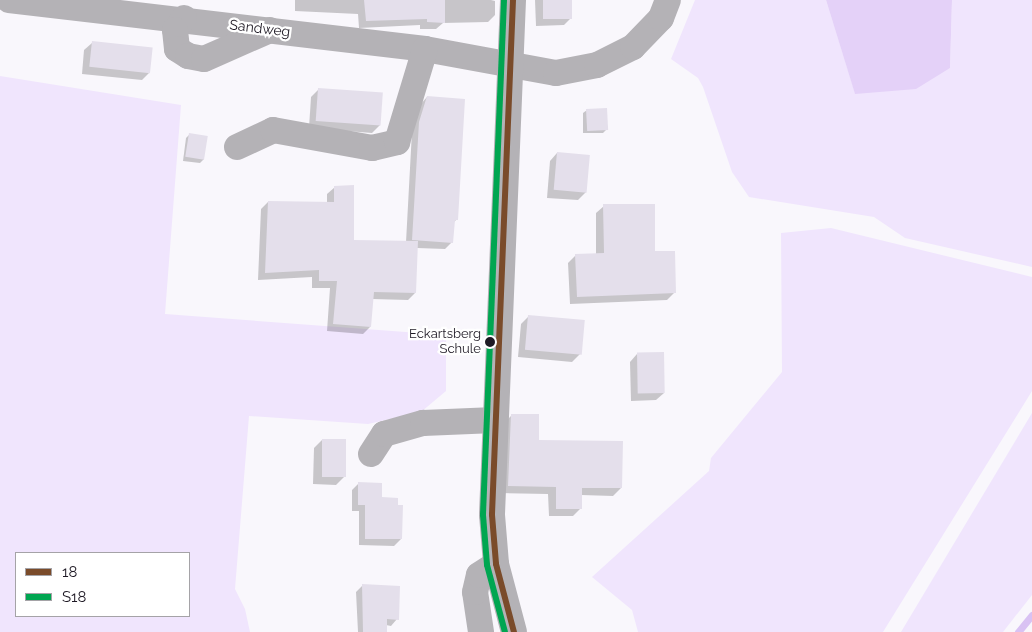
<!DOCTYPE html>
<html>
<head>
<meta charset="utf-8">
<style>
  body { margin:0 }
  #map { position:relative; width:1032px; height:632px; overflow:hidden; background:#f9f7fc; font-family:Raleway,sans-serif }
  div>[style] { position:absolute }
  .green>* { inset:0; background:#f0e5fd }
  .forest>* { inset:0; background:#e4d1f8 }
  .shadow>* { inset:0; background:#0003 }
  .stream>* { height:7px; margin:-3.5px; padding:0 3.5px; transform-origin:3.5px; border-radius:3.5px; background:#d9c2f3 }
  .building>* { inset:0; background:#e4dfeb; transform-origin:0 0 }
  .minor>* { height:26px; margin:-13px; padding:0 13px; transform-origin:13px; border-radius:13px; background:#b4b2b6 }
  .bus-1>* { height:6px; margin:-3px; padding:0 3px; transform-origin:3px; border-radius:3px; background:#7a4b2a }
  .bus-2>* { height:6px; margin:-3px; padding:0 3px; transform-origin:3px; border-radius:3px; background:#00a651 }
  .dots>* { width:14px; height:14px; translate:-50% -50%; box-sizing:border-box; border:2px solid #fff; border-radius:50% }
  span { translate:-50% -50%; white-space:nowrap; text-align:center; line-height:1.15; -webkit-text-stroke:4.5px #fff; paint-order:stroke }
  .bus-label { font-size:13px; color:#1e1924 }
  .right { translate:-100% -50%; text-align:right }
  .street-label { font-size:14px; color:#1e1924 }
  .legend { position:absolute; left:15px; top:552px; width:175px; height:65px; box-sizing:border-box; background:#fff; border:1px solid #a5a3a7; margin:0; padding:6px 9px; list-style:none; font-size:15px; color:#1e1924 }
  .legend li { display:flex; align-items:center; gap:10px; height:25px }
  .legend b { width:25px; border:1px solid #a5a3a7 }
</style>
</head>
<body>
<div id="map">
  <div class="green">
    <div style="clip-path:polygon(695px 0,826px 0,855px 93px,950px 68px,952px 0,1032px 0,1032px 267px,905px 238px,874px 217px,749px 197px,732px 172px,703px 87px,698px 78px,671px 59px)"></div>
    <div style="clip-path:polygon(evenodd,0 76px,181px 105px,165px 314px,446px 335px,446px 391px,421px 412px,368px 424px,249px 416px,235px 589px,245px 609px,250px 632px,0 632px,0 76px,16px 553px,189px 553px,189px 616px,16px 616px,16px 553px)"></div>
    <div style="clip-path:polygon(831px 228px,1032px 277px,1032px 391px,883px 632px,638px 632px,632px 610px,592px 577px,709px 471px,711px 458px,782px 372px,781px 233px)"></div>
    <div style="clip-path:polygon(1032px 413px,1032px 595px,1003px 632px,901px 632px)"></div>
  </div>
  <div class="forest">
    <div style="clip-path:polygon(826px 0,952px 0,950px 68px,916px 89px,855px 94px)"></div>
  </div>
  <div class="shadow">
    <div style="clip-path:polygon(295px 0,491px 0,495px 1px,495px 15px,488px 22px,443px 23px,436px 29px,420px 29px,420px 25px,359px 28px,358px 14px,295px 11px)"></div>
    <div style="clip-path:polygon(535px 0,571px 0,572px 17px,564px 25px,536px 26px)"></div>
    <div style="clip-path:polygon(92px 43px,150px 72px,142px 80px,82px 74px,84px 50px)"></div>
    <div style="clip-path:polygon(319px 89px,380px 125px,372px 133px,309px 128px,311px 97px)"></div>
    <div style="clip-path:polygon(427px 97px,457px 219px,453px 223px,452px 242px,445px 249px,417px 248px,415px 293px,408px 300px,372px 299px,370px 327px,363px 334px,327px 331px,330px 288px,312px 288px,312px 277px,258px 280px,261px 209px,268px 202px,327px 203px,327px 194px,335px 187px,353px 241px,406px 242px,412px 131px,420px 105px)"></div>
    <div style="clip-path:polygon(587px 110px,607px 129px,603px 133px,583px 133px,583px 113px)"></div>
    <div style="clip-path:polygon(190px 134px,204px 159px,200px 163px,183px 161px,186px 138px)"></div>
    <div style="clip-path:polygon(557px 153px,586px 192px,578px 200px,547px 198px,550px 161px)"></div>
    <div style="clip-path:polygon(604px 206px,654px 253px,675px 292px,667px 300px,570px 304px,568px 263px,576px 255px,596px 255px,596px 213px)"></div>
    <div style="clip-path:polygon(529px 316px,580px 354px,572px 362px,518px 357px,521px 324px)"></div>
    <div style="clip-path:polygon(637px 354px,664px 393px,656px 400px,631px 401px,630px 362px)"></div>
    <div style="clip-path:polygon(512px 415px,537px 441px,621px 488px,613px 496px,581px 495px,581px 508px,573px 516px,549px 516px,548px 494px,501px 493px,504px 423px)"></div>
    <div style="clip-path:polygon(322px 440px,344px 477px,336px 485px,313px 484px,314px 448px)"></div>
    <div style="clip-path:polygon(359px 483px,381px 499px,401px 539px,394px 546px,359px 545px,359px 511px,352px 511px,352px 490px)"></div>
    <div style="clip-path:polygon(363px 585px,397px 619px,391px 626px,386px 625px,386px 632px,358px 632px,356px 592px)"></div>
  </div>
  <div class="stream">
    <div style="left:1018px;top:632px;width:22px;rotate:-51deg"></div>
  </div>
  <div class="building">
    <div style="clip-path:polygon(364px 0,445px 0,445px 23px,427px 22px,427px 19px,366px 21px)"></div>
    <div style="left:543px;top:0;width:29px;height:19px"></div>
    <div style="left:92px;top:41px;width:61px;height:26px;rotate:6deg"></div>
    <div style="left:318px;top:88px;width:65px;height:33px;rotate:4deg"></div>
    <div style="clip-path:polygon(427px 96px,465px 99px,458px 220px,455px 220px,453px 243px,412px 240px,419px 122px)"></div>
    <div style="left:607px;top:108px;width:22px;height:21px;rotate:87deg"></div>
    <div style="left:189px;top:133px;width:19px;height:24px;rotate:9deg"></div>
    <div style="left:557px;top:152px;width:33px;height:38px;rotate:5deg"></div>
    <div style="clip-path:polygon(354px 185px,354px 240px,418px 241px,416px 293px,374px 292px,371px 327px,333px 324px,337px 281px,319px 281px,319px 270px,265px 273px,268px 201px,334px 202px,334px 186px)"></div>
    <div style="clip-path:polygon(603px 204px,655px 204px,655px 251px,675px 251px,676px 293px,577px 297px,575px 254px,604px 253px)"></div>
    <div style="left:528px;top:315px;width:57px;height:35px;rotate:5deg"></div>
    <div style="left:664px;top:352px;width:41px;height:27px;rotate:89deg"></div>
    <div style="clip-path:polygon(511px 414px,539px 414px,539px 440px,623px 441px,622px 488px,582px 488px,582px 509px,556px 509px,556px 487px,508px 486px)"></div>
    <div style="left:322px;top:439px;width:24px;height:38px"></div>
    <div style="clip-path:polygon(358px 482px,382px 483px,382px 497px,398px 498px,398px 505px,403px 505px,402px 539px,365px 539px,365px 505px,358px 505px)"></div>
    <div style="clip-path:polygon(362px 584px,400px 586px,399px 620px,387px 619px,387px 632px,363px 632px)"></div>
  </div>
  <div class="minor">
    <div style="left:9px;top:0;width:419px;rotate:6.7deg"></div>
    <div style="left:425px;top:49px;width:133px;rotate:10.4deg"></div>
    <div style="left:556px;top:73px;width:42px;rotate:-11deg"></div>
    <div style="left:597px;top:65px;width:40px;rotate:-26.6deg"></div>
    <div style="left:633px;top:47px;width:40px;rotate:-46deg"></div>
    <div style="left:661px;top:18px;width:19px;rotate:-69deg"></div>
    <div style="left:513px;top:0;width:515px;rotate:92.34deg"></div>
    <div style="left:492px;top:515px;width:49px;rotate:85.3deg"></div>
    <div style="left:496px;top:564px;width:70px;rotate:75.2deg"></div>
    <div style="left:184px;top:18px;width:15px;rotate:127deg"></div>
    <div style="left:175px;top:30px;width:19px;rotate:84deg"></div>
    <div style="left:177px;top:49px;width:13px;rotate:32deg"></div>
    <div style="left:188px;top:56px;width:16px;rotate:11deg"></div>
    <div style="left:204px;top:59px;width:72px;rotate:-23.7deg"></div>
    <div style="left:237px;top:147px;width:40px;rotate:-25deg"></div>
    <div style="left:273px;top:130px;width:101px;rotate:10.3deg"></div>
    <div style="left:372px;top:148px;width:26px;rotate:-13deg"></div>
    <div style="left:397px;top:142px;width:97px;rotate:-73.2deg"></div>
    <div style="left:371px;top:454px;width:24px;rotate:-57deg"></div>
    <div style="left:384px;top:434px;width:41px;rotate:-15.8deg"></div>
    <div style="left:423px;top:423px;width:72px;rotate:-2.4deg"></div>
    <div style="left:481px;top:632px;width:40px;rotate:-98.5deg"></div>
    <div style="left:475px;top:592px;width:17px;rotate:-77deg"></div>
    <div style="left:479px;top:575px;width:20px;rotate:-33deg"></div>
  </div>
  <div class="bus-1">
    <div style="left:513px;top:0;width:515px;rotate:92.34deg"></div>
    <div style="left:492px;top:515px;width:49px;rotate:85.3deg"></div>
    <div style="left:496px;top:564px;width:70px;rotate:75.2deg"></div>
  </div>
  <div class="bus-2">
    <div style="left:504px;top:0;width:515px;rotate:92.34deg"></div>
    <div style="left:483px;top:515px;width:50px;rotate:85.4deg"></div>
    <div style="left:487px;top:565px;width:69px;rotate:75deg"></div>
  </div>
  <div class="dots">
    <div style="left:490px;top:342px;background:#1e1924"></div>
  </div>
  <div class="bus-label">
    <span class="right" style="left:481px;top:342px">Eckartsberg<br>Schule</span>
  </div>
  <div class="street-label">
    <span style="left:260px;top:28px;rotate:7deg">Sandweg</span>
  </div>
  <ul class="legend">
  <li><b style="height:6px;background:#7a4b2a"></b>18</li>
  <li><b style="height:6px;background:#00a651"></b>S18</li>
  </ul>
</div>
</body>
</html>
